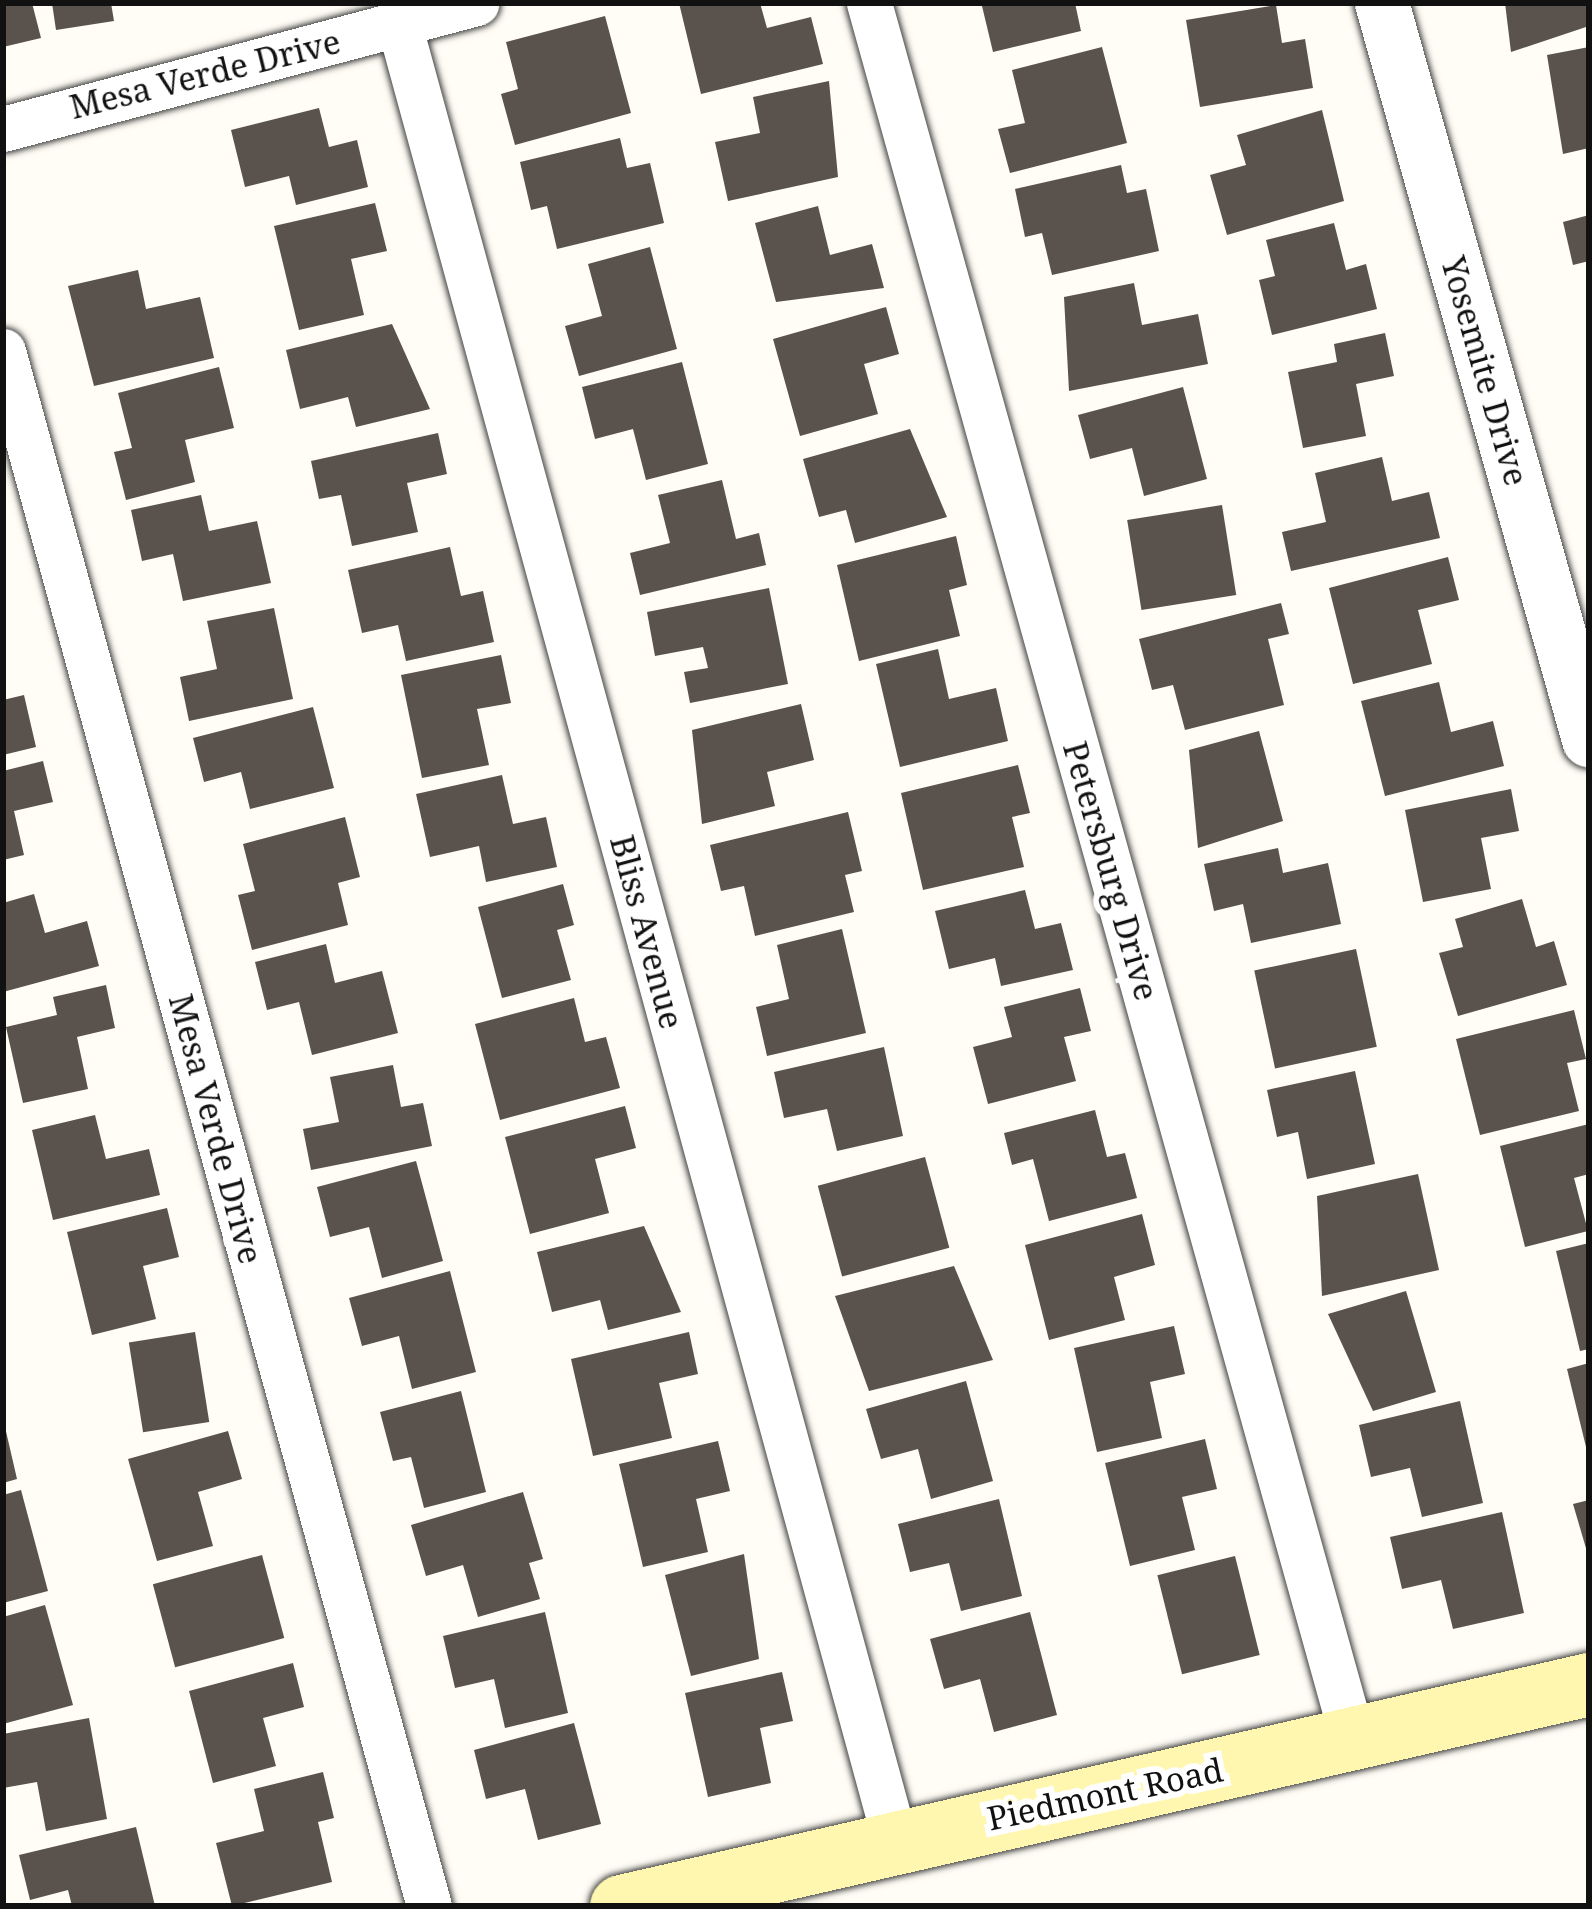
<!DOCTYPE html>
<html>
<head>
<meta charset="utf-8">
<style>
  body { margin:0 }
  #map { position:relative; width:1592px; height:1909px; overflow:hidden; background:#fffdf5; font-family:"Noto Serif",serif }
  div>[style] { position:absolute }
  .building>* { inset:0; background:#5a524d; transform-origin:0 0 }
  .roads { filter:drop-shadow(0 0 3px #444) drop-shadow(0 0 3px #444) }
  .minor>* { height:45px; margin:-22.5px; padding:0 22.5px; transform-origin:22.5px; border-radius:22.5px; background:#fff }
  .tertiary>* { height:54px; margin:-27px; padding:0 27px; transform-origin:27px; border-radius:27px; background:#fff }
  .secondary>* { height:63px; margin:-31.5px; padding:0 31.5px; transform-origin:31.5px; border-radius:31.5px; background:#fff6b0 }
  span { translate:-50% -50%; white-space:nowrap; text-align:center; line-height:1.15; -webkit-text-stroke:12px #fff; paint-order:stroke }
  .street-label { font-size:33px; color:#111 }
  .frame { position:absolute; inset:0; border:6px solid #111; pointer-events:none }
</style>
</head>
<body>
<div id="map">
  <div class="building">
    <div style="clip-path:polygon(3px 3px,32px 3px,41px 38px,3px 47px)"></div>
    <div style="clip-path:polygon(52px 3px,111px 3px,114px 21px,56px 30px)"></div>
    <div style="clip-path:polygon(679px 3px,760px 3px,767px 28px,811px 17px,823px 64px,701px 94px)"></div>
    <div style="clip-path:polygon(962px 3px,1075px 3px,1081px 31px,993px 52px,982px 6px)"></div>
    <div style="clip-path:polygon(1505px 3px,1589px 3px,1589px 26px,1511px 52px)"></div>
    <div style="clip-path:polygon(1276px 5px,1282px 43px,1305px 39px,1313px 88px,1200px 107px,1186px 20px)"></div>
    <div style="clip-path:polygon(605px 16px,631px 113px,515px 145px,501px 94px,518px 89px,506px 42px)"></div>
    <div style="clip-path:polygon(1102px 47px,1127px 143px,1010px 173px,998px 129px,1025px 123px,1012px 70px)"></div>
    <div style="clip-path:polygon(1589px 47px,1589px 148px,1563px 154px,1547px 55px)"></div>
    <div style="clip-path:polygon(829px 81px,838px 177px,728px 201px,715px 142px,760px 133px,753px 97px)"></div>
    <div style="clip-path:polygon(319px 108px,329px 147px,357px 140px,368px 187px,296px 205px,289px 176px,245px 187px,231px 130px)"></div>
    <div style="clip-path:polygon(1322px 110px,1344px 201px,1227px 235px,1210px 175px,1246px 165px,1237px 135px)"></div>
    <div style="clip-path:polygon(620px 138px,627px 168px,650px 163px,664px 223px,557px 249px,547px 206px,531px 210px,520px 162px)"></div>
    <div style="clip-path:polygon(1121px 165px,1127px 193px,1146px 189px,1159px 251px,1052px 275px,1042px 233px,1025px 237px,1015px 189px)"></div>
    <div style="clip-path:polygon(375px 203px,387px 251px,351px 259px,364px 315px,299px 330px,274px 226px)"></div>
    <div style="clip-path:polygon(818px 206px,830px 255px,872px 244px,884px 288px,776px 302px,755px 223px)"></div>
    <div style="clip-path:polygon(1589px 215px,1589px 261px,1573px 265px,1563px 222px)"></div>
    <div style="clip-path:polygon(1334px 223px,1346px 270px,1366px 264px,1377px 309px,1272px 335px,1259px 280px,1275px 276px,1266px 240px)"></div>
    <div style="clip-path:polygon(650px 247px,677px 349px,579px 376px,565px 326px,602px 316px,588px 264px)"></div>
    <div style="clip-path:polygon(138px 270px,146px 309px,200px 297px,214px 358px,94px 386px,68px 286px)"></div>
    <div style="clip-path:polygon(1134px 283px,1142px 325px,1198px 314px,1208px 364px,1069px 391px,1064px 297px)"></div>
    <div style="clip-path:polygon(886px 307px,899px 354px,864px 364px,878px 414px,800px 436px,773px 339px)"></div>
    <div style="clip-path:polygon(392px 324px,430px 409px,356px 427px,348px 397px,300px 409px,286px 350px)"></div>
    <div style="clip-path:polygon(1385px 333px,1394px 376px,1356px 384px,1366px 436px,1303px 448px,1288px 372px,1337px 362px,1334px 344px)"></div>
    <div style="clip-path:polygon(682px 362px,708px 464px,646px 480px,633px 429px,595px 439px,582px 387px)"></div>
    <div style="clip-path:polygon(219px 367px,234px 428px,185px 440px,195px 482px,126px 500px,114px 452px,132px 448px,118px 393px)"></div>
    <div style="clip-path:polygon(1183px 387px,1207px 479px,1144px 496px,1132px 448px,1090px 459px,1078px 415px)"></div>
    <div style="clip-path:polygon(910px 429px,947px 517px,855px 543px,846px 510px,819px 517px,803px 459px)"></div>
    <div style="clip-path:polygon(438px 433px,447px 474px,407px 483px,418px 532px,352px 546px,341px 495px,319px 499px,311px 461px)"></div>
    <div style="clip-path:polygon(1382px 457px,1392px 501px,1429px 492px,1440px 538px,1291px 571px,1282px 532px,1326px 522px,1315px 473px)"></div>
    <div style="clip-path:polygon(722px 480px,736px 539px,759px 533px,766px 565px,640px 595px,630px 553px,670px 543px,658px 495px)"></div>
    <div style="clip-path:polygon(201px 495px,209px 531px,257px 521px,271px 583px,183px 601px,173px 554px,142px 561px,131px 510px)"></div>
    <div style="left:1222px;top:505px;width:91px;height:96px;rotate:81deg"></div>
    <div style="clip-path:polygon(956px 536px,967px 585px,949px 590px,960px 636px,859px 661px,837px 565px)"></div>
    <div style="clip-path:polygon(450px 547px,461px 596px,483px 591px,494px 642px,406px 661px,398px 625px,362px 633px,348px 570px)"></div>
    <div style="clip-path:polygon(1448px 557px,1459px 600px,1418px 610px,1432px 664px,1353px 684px,1329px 588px)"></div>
    <div style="clip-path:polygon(769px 588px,788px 684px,690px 703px,684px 672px,708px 668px,703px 647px,655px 656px,647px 612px)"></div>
    <div style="clip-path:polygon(1281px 603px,1289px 634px,1268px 639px,1284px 705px,1185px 730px,1173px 685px,1152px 690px,1139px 639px)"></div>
    <div style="clip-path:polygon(274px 608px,293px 699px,189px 721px,180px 677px,217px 669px,207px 621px)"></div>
    <div style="clip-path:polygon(938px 649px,949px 699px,996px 688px,1008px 741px,900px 767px,876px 664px)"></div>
    <div style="clip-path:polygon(501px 655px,511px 703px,477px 709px,489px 765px,422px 778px,401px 675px)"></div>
    <div style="clip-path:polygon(1439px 682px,1451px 732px,1493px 721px,1504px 766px,1385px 796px,1361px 701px)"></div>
    <div style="clip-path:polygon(24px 695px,36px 747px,3px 755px,3px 700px)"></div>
    <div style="clip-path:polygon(801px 704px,814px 760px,767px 772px,775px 806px,702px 824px,692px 730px)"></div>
    <div style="clip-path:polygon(313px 707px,334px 788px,250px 809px,241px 772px,204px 782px,193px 738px)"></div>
    <div style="clip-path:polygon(1259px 731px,1283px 821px,1198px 848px,1189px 750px)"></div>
    <div style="clip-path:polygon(43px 761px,53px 802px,14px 811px,24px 855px,3px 860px,3px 771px)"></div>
    <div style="clip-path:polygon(1018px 765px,1030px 813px,1012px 817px,1024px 867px,923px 890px,901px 793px)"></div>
    <div style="clip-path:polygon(502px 775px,513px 824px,546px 817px,557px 867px,486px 882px,479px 846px,430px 857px,416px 794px)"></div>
    <div style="clip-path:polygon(1511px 789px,1519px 831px,1481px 838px,1491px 889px,1423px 902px,1405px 810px)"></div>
    <div style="clip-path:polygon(848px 812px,862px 871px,845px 875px,854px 912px,755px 936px,744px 886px,721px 891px,710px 845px)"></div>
    <div style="clip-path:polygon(345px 817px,360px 877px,338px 883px,348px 925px,252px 950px,238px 895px,255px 891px,243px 844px)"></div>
    <div style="clip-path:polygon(1278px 848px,1283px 873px,1328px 863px,1341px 924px,1251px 943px,1243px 904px,1214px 911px,1204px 864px)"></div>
    <div style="clip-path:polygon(563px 884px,574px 925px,557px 930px,571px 980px,502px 998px,478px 907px)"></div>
    <div style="clip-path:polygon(1025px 890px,1035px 929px,1061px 923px,1073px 970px,1001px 986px,995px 958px,949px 969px,935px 911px)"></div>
    <div style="clip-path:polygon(34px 894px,45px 933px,87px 921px,99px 966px,3px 992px,3px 903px)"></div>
    <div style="clip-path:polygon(1522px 899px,1536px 947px,1554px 941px,1567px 985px,1458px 1016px,1439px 953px,1463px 947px,1455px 919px)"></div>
    <div style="clip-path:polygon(842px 929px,866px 1033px,767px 1056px,756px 1007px,789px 999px,777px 945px)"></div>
    <div style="clip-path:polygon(326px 944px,335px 983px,382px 971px,398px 1033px,312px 1055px,299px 1002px,267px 1010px,255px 962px)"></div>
    <div style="left:1356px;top:949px;width:100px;height:104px;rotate:78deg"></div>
    <div style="clip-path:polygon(106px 985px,115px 1028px,77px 1037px,88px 1089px,23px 1103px,6px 1027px,57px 1015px,53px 997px)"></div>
    <div style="clip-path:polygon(1080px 988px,1091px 1031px,1064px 1037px,1076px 1081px,988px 1104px,973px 1047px,1012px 1037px,1004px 1007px)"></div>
    <div style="clip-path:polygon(574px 998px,585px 1042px,606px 1037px,620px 1088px,500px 1120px,475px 1024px)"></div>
    <div style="clip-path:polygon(1574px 1010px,1586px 1059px,1567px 1063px,1579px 1111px,1480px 1135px,1456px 1039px)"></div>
    <div style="clip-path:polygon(884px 1047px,903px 1136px,837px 1151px,827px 1109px,784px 1118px,774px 1072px)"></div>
    <div style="clip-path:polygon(393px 1065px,401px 1107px,423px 1103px,432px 1146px,311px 1170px,303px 1129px,339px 1122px,330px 1077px)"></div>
    <div style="clip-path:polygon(1355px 1071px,1375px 1164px,1307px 1179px,1298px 1132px,1277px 1137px,1267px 1090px)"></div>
    <div style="clip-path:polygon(625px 1106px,636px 1148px,595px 1159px,609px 1213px,530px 1234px,505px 1137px)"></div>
    <div style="clip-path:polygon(1095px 1110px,1107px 1157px,1125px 1153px,1137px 1198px,1049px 1221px,1033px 1159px,1012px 1165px,1004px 1133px)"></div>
    <div style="clip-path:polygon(95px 1115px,106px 1159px,149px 1149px,160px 1195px,53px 1220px,32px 1130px)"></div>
    <div style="clip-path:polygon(1589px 1124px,1589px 1174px,1574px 1178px,1588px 1231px,1525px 1247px,1500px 1146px)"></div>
    <div style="left:925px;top:1157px;width:94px;height:111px;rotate:75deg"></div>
    <div style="clip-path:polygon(416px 1161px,443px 1261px,382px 1278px,369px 1227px,330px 1237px,317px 1187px)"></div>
    <div style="clip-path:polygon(1418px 1174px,1439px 1270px,1322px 1296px,1317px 1196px)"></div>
    <div style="clip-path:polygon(167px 1208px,179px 1257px,143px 1266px,156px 1319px,92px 1335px,67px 1232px)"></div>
    <div style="clip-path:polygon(1142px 1214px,1155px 1265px,1114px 1277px,1125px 1320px,1049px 1340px,1025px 1245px)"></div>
    <div style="clip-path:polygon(644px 1226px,681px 1312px,608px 1330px,600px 1300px,552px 1312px,537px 1252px)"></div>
    <div style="clip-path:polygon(1589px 1243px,1589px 1349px,1580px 1351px,1556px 1251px)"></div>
    <div style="clip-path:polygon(954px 1266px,993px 1360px,869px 1391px,835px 1296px)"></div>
    <div style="clip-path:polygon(450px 1271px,476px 1372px,412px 1389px,399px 1336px,362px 1346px,349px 1298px)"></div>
    <div style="clip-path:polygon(1406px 1291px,1436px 1392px,1373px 1411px,1328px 1314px)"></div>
    <div style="clip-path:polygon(1174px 1326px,1185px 1374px,1150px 1382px,1162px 1438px,1097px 1452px,1074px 1348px)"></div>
    <div style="left:195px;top:1332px;width:91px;height:67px;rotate:81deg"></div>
    <div style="clip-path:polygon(689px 1332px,698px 1374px,659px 1383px,672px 1438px,593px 1456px,571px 1359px)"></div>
    <div style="clip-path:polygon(1589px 1363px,1589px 1451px,1587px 1451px,1567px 1369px)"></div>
    <div style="clip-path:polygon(966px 1381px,993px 1481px,931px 1499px,918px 1449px,881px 1459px,866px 1409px)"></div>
    <div style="clip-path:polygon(461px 1391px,486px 1492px,424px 1508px,411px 1457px,393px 1461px,380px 1412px)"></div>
    <div style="clip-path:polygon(1460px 1401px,1483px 1503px,1422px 1517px,1410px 1468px,1371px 1477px,1359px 1425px)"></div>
    <div style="clip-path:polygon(5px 1427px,17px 1479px,3px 1483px,3px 1428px)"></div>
    <div style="clip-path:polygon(228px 1431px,242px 1479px,198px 1492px,213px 1546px,157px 1561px,128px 1459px)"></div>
    <div style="clip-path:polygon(1205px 1439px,1217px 1489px,1182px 1497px,1195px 1550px,1130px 1566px,1105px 1463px)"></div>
    <div style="clip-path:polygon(718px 1441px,730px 1491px,696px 1499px,708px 1552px,643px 1567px,619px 1464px)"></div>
    <div style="clip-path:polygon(21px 1490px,48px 1591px,3px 1603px,3px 1495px)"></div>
    <div style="clip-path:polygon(523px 1492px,543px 1559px,529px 1563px,540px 1599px,478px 1617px,463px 1565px,426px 1576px,411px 1525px)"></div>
    <div style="clip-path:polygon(999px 1499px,1022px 1596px,961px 1611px,949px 1563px,910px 1572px,898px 1524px)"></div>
    <div style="clip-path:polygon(1589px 1500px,1589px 1554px,1588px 1555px,1573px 1504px)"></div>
    <div style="clip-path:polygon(1502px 1512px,1524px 1613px,1453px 1629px,1441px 1580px,1402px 1589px,1390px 1537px)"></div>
    <div style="clip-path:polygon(744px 1554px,759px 1659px,691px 1676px,665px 1575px)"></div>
    <div style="left:262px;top:1555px;width:86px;height:113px;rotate:75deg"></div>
    <div style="left:1235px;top:1556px;width:102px;height:80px;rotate:76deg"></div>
    <div style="clip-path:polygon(45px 1605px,73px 1705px,3px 1724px,3px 1617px)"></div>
    <div style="clip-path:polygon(545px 1612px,568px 1713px,505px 1728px,494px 1679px,455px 1688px,443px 1636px)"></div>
    <div style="clip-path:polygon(1030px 1612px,1057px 1715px,994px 1732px,980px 1679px,944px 1689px,930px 1639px)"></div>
    <div style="clip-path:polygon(293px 1663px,304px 1707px,263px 1718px,276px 1766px,213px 1783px,189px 1691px)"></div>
    <div style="clip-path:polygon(782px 1672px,793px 1721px,760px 1728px,771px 1783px,708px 1797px,685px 1693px)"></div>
    <div style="clip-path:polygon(89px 1718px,107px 1819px,46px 1831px,37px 1782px,3px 1788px,3px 1734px)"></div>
    <div style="clip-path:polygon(574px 1723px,601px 1824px,538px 1840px,525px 1789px,486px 1799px,474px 1750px)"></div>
    <div style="clip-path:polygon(323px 1772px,334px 1818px,318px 1822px,332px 1882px,232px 1906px,216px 1843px,264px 1831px,254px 1789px)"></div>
    <div style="clip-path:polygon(136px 1827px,155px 1906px,72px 1906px,68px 1890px,30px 1900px,19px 1855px)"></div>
  </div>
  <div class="roads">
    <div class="minor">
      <div style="left:869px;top:3px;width:1803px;rotate:74.43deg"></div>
      <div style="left:399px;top:24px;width:1883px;rotate:74.73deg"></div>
      <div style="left:3px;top:129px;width:490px;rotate:-14.9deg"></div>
      <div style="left:3px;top:351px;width:1612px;rotate:74.68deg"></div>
    </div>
    <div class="tertiary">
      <div style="left:1382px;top:3px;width:766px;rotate:74.31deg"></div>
    </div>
    <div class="secondary">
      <div style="left:621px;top:1906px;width:993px;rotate:-12.92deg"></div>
    </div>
  </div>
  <div class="street-label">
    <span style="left:205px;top:74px;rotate:-14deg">Mesa Verde Drive</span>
    <span style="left:1485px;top:371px;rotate:74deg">Yosemite Drive</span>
    <span style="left:1111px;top:871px;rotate:74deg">Petersburg Drive</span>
    <span style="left:647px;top:932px;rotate:75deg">Bliss Avenue</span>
    <span style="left:216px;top:1129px;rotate:75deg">Mesa Verde Drive</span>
    <span style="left:1105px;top:1794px;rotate:-12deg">Piedmont Road</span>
  </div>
  <div class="frame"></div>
</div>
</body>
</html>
